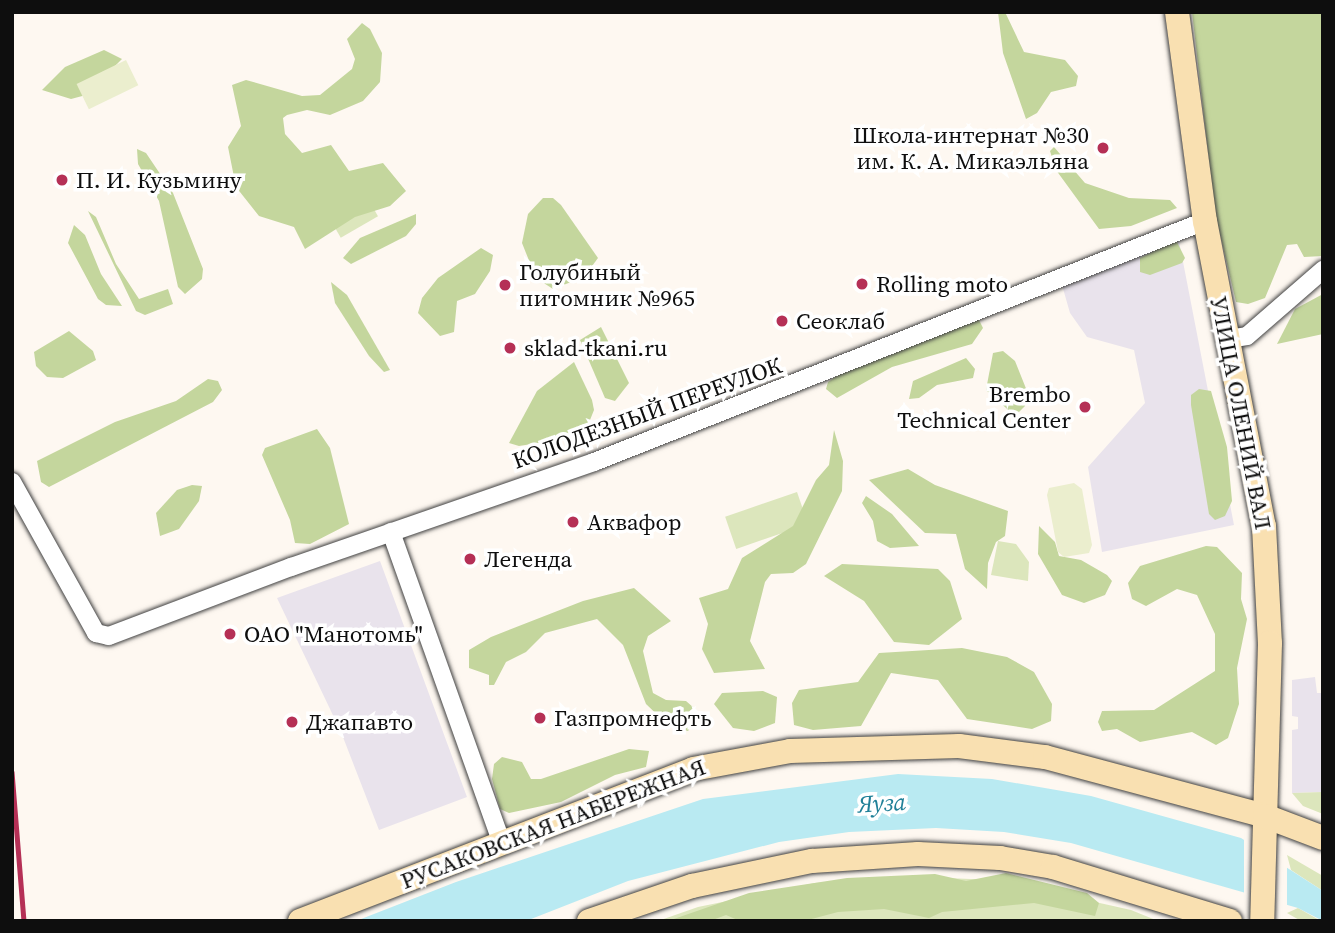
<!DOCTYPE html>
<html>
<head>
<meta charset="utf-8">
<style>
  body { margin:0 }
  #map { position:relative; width:1335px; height:933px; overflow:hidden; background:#fef8f1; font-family:"Source Serif 4",serif }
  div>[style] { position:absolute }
  .industrial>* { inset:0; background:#e9e3ec }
  .green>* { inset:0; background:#dce6bc; transform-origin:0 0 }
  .forest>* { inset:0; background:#c4d69d }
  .pitch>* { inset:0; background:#ebeece; transform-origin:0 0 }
  .water>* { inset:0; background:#b9eaf2 }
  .pier>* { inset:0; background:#fef8f1 }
  .roads { filter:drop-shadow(0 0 2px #414141) drop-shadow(0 0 2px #414141) }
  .minor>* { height:18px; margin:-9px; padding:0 9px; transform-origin:9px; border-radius:9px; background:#fff }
  .secondary>* { height:24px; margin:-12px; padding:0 12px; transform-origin:12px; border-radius:12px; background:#f9e0b1 }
  .rail>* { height:4.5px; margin:-2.25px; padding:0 2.25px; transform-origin:2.25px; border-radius:2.25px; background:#b53056 }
  .dots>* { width:19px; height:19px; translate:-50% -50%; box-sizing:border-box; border:4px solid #fff; border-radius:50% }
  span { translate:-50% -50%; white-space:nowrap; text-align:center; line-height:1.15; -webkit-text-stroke:7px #fff; paint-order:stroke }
  .poi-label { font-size:23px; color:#0e0e0e }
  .right { translate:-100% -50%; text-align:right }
  .left { translate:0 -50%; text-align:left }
  .street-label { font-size:23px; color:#0e0e0e }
  .water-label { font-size:24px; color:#208098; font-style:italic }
  .frame { position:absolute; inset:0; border:14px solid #0e0e0e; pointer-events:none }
</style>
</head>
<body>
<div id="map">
  <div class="industrial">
    <div style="clip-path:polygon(1179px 241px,1234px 525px,1102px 552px,1088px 467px,1145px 403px,1134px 350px,1087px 337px,1070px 313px,1062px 285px)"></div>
    <div style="clip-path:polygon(380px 561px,467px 797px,379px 830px,341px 732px,277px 598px)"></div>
    <div style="clip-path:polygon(1315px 677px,1317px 693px,1323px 693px,1323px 792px,1292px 793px,1292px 730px,1298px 729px,1298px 717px,1292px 716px,1292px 680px)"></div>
  </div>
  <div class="green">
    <div style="left:360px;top:185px;width:36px;height:43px;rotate:60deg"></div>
    <div style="left:797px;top:492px;width:34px;height:76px;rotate:71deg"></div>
    <div style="clip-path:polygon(998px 541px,1016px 544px,1029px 562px,1028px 581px,991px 575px)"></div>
    <div style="clip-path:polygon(1323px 792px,1323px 814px,1303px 806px,1292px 793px)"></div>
    <div style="clip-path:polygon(1287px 855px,1323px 876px,1323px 891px,1291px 870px)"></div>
    <div style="clip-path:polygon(919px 877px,997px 880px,1131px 910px,1158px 921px,658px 921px,698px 907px,815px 883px)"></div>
    <div style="clip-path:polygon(1298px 908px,1321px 921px,1301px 921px,1287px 913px)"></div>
  </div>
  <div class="forest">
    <div style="clip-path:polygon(998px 12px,1005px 12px,1024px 52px,1065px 60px,1078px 76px,1076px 86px,1051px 92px,1037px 113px,1026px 119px,1003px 53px)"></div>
    <div style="clip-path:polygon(1192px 12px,1323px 12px,1323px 256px,1304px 257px,1297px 244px,1287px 245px,1265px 298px,1248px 304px,1236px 302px,1215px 213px)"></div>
    <div style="clip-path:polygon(362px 23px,370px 29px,382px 53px,380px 82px,363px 101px,330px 115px,307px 110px,287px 115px,283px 118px,285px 134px,302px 153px,331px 145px,349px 171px,383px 163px,406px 191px,390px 206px,355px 217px,305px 249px,294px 227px,259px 216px,236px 187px,228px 147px,241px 126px,232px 85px,246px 80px,302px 96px,320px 95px,352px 69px,355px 59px,347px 39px)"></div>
    <div style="clip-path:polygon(104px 50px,122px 59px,86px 95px,71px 99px,42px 90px,65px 67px)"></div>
    <div style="clip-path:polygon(1054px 147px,1085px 183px,1129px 198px,1170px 200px,1177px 208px,1131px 226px,1099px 229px,1056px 170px,1050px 151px)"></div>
    <div style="clip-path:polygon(137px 149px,146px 153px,173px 193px,203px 269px,202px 279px,185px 294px,178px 287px,159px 201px,138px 164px)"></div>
    <div style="clip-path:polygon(543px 198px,553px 198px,561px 205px,598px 258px,584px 277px,553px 289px,536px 278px,522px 243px,528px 214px)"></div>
    <div style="clip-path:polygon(88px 211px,96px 217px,116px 264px,139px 299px,168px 289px,173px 304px,145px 315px,136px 311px)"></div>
    <div style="clip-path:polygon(416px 214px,416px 224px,406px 236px,351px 264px,343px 258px,360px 238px)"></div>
    <div style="clip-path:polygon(74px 225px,85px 235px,101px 274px,122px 306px,106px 305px,98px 299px,68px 243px)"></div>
    <div style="clip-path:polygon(1176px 240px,1185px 258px,1182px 263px,1150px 275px,1140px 272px,1140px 258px)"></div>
    <div style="clip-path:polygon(481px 248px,493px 255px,490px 271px,475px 294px,457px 301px,454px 332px,440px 336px,418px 313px,422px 298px,438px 278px)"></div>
    <div style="clip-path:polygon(331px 282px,347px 295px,390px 370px,384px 372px,369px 356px,335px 303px)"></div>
    <div style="clip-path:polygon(1323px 294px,1323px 334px,1277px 344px,1295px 309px)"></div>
    <div style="clip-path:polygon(972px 319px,979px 320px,983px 328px,972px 344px,892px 367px,837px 398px,826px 389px,828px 382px,853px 365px,888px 356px)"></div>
    <div style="clip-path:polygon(601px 327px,629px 383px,615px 401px,605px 398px,580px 340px)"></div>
    <div style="clip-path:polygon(69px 331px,93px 351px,96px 360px,63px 378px,47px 377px,36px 366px,34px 352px)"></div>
    <div style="clip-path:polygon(1003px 351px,1015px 361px,1027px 391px,1025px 406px,1015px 416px,986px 390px,993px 353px)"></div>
    <div style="clip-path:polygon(966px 358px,975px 369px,973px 378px,937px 385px,919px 398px,909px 399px,913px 381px)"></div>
    <div style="clip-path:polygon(574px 362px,592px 400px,594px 410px,588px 425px,551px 441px,519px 446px,509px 443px,537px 391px)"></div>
    <div style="clip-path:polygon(208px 379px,218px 381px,222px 390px,213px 402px,49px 487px,41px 482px,37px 461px,115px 422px,176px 401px)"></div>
    <div style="clip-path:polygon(1199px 389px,1211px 391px,1227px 447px,1232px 501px,1225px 516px,1215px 520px,1209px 514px,1191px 405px,1191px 395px)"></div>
    <div style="clip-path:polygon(317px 429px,330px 448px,349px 524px,310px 544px,295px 543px,290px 520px,262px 455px,265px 448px)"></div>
    <div style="clip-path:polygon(834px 430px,843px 461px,842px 491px,806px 564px,793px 573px,771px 574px,765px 582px,750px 641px,765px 669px,714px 673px,702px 649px,708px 624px,699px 598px,728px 589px,742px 558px,793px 526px,816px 480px,829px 465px)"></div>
    <div style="clip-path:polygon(908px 469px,935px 485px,1008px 511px,1005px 536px,996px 542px,988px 563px,987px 589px,965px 569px,956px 534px,925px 533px,869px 480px)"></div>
    <div style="clip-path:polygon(192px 485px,202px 486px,199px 501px,179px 529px,160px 536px,156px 513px,177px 490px)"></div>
    <div style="clip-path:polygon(866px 496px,892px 514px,919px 546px,890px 548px,877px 541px,873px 521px,862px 503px)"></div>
    <div style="clip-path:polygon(1039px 526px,1055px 542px,1059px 556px,1081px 560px,1107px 575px,1112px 581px,1105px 595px,1084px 603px,1062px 595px,1038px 554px)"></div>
    <div style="clip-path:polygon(1206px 546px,1217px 547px,1242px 573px,1241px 599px,1247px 619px,1237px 668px,1239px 704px,1228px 738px,1216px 745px,1192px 732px,1140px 742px,1117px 729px,1102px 731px,1098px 722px,1102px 711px,1154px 710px,1215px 671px,1215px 634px,1197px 595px,1177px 589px,1146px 606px,1132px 599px,1128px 583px,1140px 566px)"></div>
    <div style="clip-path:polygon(842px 564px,938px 569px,950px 581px,962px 619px,929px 645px,894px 642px,864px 601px,824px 576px)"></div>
    <div style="clip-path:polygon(634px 588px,671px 621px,648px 636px,643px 651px,653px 693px,666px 700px,686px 701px,694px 708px,695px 722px,688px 731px,669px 726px,646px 704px,623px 645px,597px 619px,545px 633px,526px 652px,506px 662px,494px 685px,489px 685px,489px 675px,469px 668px,469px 650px,491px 637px,583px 601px)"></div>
    <div style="clip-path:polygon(962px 648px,1007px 657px,1034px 672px,1052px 704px,1051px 721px,1032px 729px,967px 719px,938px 680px,891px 673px,861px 726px,813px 730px,794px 725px,792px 703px,799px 690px,858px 682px,879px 653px)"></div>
    <div style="clip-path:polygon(763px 691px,777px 697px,775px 723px,754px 731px,733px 728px,714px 704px,722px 693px)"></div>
    <div style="clip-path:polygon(629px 749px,649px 751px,646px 767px,615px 775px,561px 802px,509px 813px,500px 809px,492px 779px,494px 764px,502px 757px,522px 762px,531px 779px,541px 779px)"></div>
    <div style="clip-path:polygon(1006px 873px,1087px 893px,1099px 903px,1095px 916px,1034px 903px,942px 912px,929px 918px,884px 909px,838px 912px,804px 921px,740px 921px,726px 915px,710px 921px,668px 921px,749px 893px,847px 878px,935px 874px,966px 881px)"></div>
  </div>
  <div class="pitch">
    <div style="left:126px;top:60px;width:28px;height:55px;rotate:64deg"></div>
    <div style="clip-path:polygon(1074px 483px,1082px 489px,1092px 545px,1089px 553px,1064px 557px,1058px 552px,1047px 495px,1049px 488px)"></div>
  </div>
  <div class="water">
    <div style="clip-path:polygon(898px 774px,992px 779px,1091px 796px,1241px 838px,1323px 891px,1323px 921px,1298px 908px,1071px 843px,1004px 832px,936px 828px,849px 832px,779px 842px,628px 881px,526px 921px,356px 921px,456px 882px,703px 799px)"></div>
  </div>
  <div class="pier">
    <div style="clip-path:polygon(1244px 836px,1287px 864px,1287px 909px,1244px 898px)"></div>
  </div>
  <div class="roads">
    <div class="minor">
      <div style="left:1228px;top:339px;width:19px;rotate:-9deg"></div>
      <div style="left:1247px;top:336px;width:101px;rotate:-41deg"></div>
      <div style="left:12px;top:482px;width:173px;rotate:60.9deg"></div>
      <div style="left:96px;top:633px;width:13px;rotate:13deg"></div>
      <div style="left:109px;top:636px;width:195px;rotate:-20.8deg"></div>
      <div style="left:291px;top:567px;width:321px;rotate:-19.1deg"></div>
      <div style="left:594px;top:462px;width:657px;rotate:-21.53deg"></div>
      <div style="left:391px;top:532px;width:328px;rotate:70.4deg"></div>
    </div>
    <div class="secondary">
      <div style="left:1177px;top:12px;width:211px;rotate:82.4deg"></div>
      <div style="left:1205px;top:221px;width:311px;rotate:79.1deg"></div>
      <div style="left:1264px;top:526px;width:117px;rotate:87.1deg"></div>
      <div style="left:1270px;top:643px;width:278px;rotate:91.6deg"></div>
      <div style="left:300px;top:921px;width:421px;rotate:-21.1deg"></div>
      <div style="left:693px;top:769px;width:99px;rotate:-10.5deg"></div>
      <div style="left:790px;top:751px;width:169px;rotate:-1.7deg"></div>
      <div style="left:959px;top:746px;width:87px;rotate:7.3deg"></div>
      <div style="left:1045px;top:757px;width:228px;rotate:15deg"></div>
      <div style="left:1265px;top:816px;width:62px;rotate:20.8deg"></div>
      <div style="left:589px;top:921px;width:109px;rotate:-18.8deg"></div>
      <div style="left:692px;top:886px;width:123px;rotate:-11.8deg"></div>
      <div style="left:812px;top:861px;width:106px;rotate:-3.8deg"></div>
      <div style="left:918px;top:854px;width:82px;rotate:2.8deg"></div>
      <div style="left:1000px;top:858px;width:54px;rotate:9.6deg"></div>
      <div style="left:1053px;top:867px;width:185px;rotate:17deg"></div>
    </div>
  </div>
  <div class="rail">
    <div style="left:12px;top:772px;width:149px;rotate:85.4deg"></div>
  </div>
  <div class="dots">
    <div style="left:1103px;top:148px;background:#b53056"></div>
    <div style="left:62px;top:180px;background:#b53056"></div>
    <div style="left:862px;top:284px;background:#b53056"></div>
    <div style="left:505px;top:285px;background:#b53056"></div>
    <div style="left:782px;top:321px;background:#b53056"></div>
    <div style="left:510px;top:348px;background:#b53056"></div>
    <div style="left:1085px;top:407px;background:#b53056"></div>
    <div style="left:573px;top:522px;background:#b53056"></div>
    <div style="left:470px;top:559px;background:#b53056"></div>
    <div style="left:230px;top:634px;background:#b53056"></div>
    <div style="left:540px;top:718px;background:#b53056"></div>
    <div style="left:292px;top:722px;background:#b53056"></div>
  </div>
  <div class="poi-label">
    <span class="right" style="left:1089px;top:148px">Школа-интернат №30<br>им. К. А. Микаэльяна</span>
    <span class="left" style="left:76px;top:180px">П. И. Кузьмину</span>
    <span class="left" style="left:519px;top:285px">Голубиный<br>питомник №965</span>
    <span class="left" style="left:876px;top:284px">Rolling moto</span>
    <span class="left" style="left:796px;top:321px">Сеоклаб</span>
    <span class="left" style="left:524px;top:348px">sklad-tkani.ru</span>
    <span class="right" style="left:1071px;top:407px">Brembo<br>Technical Center</span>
    <span class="left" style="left:587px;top:522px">Аквафор</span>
    <span class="left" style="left:484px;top:559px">Легенда</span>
    <span class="left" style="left:244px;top:634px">ОАО "Манотомь"</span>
    <span class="left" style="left:554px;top:718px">Газпромнефть</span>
    <span class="left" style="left:306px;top:722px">Джапавто</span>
  </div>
  <div class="street-label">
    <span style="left:647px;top:413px;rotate:-20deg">КОЛОДЕЗНЫЙ ПЕРЕУЛОК</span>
    <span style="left:1241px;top:413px;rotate:79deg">УЛИЦА ОЛЕНИЙ ВАЛ</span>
    <span style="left:553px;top:824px;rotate:-21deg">РУСАКОВСКАЯ НАБЕРЕЖНАЯ</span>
  </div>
  <div class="water-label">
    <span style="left:882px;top:803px;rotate:-3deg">Яуза</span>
  </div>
  <div class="frame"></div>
</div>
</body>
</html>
